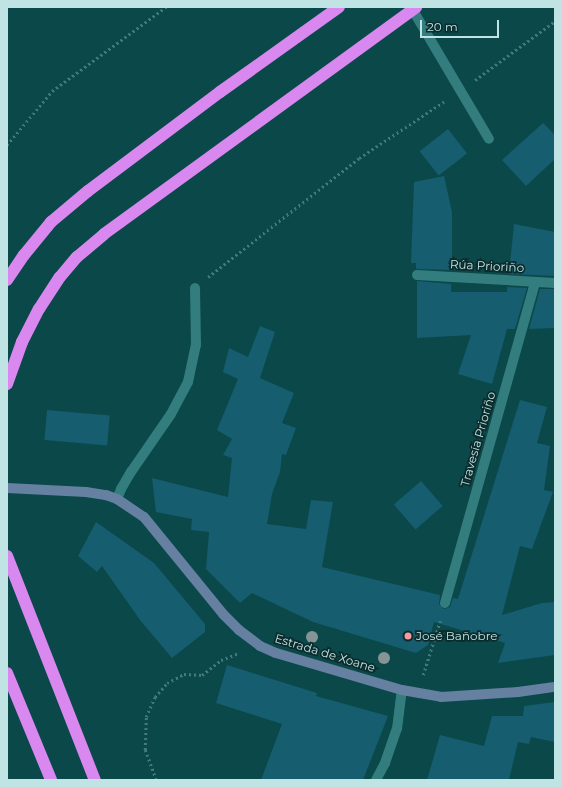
<!DOCTYPE html>
<html>
<head>
<meta charset="utf-8">
<style>
  body { margin:0 }
  #map { position:relative; width:562px; height:787px; overflow:hidden; background:#0b484a; font-family:Montserrat,sans-serif }
  div>[style] { position:absolute }
  .building>* { inset:0; background:#155d6f; transform-origin:0 0 }
  .path>* { height:2.5px; margin-top:-1.25px; transform-origin:0; background:repeating-linear-gradient(90deg,#457a7c 0 2px,transparent 0 5px) }
  .lane>* { height:10px; margin:-5px; padding:0 5px; transform-origin:5px; border-radius:5px; background:#337d7f }
  .street>* { height:10px; margin:-5px; padding:0 5px; transform-origin:5px; border-radius:5px; background:#337d7f }
  .secondary>* { height:10px; margin:-5px; padding:0 5px; transform-origin:5px; border-radius:5px; background:#6580a1 }
  .highway>* { height:12px; margin:-6px; padding:0 6px; transform-origin:6px; border-radius:6px; background:#d988f0 }
  .trees>* { width:12px; height:12px; margin:-6px; border-radius:50%; background:#879495 }
  .dots>* { width:11px; height:11px; translate:-50% -50%; box-sizing:border-box; border:2px solid #0c2b2c; border-radius:50% }
  span { translate:-50% -50%; white-space:nowrap; text-align:center; line-height:1.15; -webkit-text-stroke:3.5px #0c2b2c; paint-order:stroke }
  .street-label { font-size:12px; color:#c0e3e4 }
  .poi-label { font-size:12px; color:#c0e3e4 }
  .left { translate:0 -50%; text-align:left }
  .frame { position:absolute; inset:0; border:8px solid #c0e3e4; pointer-events:none }
  .scale { position:absolute; left:420px; top:20px; width:79px; height:18px; box-sizing:border-box; border:2px solid #c0e3e4; border-top:0; padding-left:5px; font-size:12px; line-height:14px; white-space:nowrap; color:#c0e3e4; -webkit-text-stroke:3px #0c2b2c; paint-order:stroke }
</style>
</head>
<body>
<div id="map">
  <div class="building">
    <div style="clip-path:polygon(543px 123px,555px 135px,555px 159px,526px 186px,502px 160px)"></div>
    <div style="left:448px;top:129px;width:31px;height:36px;rotate:52deg"></div>
    <div style="clip-path:polygon(444px 176px,452px 212px,452px 270px,416px 269px,416px 263px,411px 263px,414px 182px)"></div>
    <div style="clip-path:polygon(514px 224px,555px 232px,555px 276px,509px 274px)"></div>
    <div style="clip-path:polygon(417px 281px,451px 284px,451px 292px,507px 292px,507px 287px,527px 288px,515px 329px,507px 329px,492px 384px,458px 374px,471px 335px,417px 338px)"></div>
    <div style="clip-path:polygon(540px 289px,555px 289px,555px 328px,529px 329px)"></div>
    <div style="clip-path:polygon(260px 326px,275px 332px,260px 378px,294px 393px,282px 423px,296px 428px,286px 455px,282px 454px,280px 472px,272px 494px,267px 524px,306px 529px,311px 500px,333px 502px,322px 567px,440px 595px,439px 604px,444px 609px,450px 607px,453px 598px,458px 599px,520px 400px,547px 407px,537px 443px,550px 446px,544px 490px,553px 492px,532px 549px,520px 546px,502px 615px,542px 603px,555px 602px,555px 655px,498px 663px,505px 643px,434px 622px,428px 645px,416px 653px,313px 622px,252px 593px,240px 603px,206px 569px,209px 532px,191px 530px,192px 519px,156px 512px,152px 478px,228px 497px,232px 458px,223px 455px,232px 439px,217px 430px,238px 379px,223px 372px,229px 348px,248px 357px)"></div>
    <div style="left:47px;top:410px;width:63px;height:30px;rotate:5deg"></div>
    <div style="left:421px;top:481px;width:33px;height:36px;rotate:49deg"></div>
    <div style="clip-path:polygon(96px 522px,154px 563px,205px 624px,205px 632px,172px 658px,140px 620px,102px 566px,97px 572px,78px 556px)"></div>
    <div style="clip-path:polygon(227px 665px,317px 693px,316px 696px,388px 716px,363px 780px,261px 780px,282px 724px,216px 703px)"></div>
    <div style="clip-path:polygon(555px 702px,555px 742px,531px 737px,529px 744px,518px 742px,509px 780px,427px 780px,440px 735px,484px 746px,492px 716px,523px 716px,524px 706px)"></div>
  </div>
  <div class="path">
    <div style="left:475px;top:80px;width:99px;rotate:-36.4deg"></div>
    <div style="left:7px;top:145px;width:70px;rotate:-50.2deg"></div>
    <div style="left:52px;top:91px;width:142px;rotate:-36.4deg"></div>
    <div style="left:208px;top:277px;width:192px;rotate:-38.2deg"></div>
    <div style="left:359px;top:158px;width:103px;rotate:-33.5deg"></div>
    <div style="left:423px;top:675px;width:57px;rotate:-72.5deg"></div>
    <div style="left:156px;top:780px;width:32px;rotate:-110deg"></div>
    <div style="left:145px;top:750px;width:33px;rotate:-88deg"></div>
    <div style="left:146px;top:717px;width:22px;rotate:-66deg"></div>
    <div style="left:155px;top:697px;width:18px;rotate:-49deg"></div>
    <div style="left:167px;top:683px;width:19px;rotate:-28deg"></div>
    <div style="left:184px;top:674px;width:18px;rotate:3deg"></div>
    <div style="left:202px;top:675px;width:24px;rotate:-38deg"></div>
    <div style="left:221px;top:660px;width:19px;rotate:-21deg"></div>
  </div>
  <div class="lane">
    <div style="left:376px;top:780px;width:19px;rotate:-62deg"></div>
    <div style="left:385px;top:763px;width:36px;rotate:-71deg"></div>
    <div style="left:397px;top:729px;width:39px;rotate:-83deg"></div>
  </div>
  <div class="street">
    <div style="left:411px;top:7px;width:153px;rotate:59.4deg"></div>
    <div style="left:417px;top:275px;width:138px;rotate:3.3deg"></div>
    <div style="left:117px;top:499px;width:11px;rotate:-68deg"></div>
    <div style="left:121px;top:489px;width:20px;rotate:-60deg"></div>
    <div style="left:131px;top:472px;width:70px;rotate:-55.4deg"></div>
    <div style="left:171px;top:414px;width:36px;rotate:-62deg"></div>
    <div style="left:188px;top:382px;width:38px;rotate:-78deg"></div>
    <div style="left:196px;top:345px;width:57px;rotate:-91deg"></div>
    <div style="left:445px;top:603px;width:333px;rotate:-74.3deg"></div>
  </div>
  <div class="secondary">
    <div style="left:7px;top:488px;width:79px;rotate:2.9deg"></div>
    <div style="left:86px;top:492px;width:20px;rotate:9deg"></div>
    <div style="left:106px;top:495px;width:12px;rotate:20deg"></div>
    <div style="left:117px;top:499px;width:32px;rotate:34deg"></div>
    <div style="left:144px;top:517px;width:125px;rotate:50.8deg"></div>
    <div style="left:223px;top:614px;width:23px;rotate:45deg"></div>
    <div style="left:239px;top:630px;width:26px;rotate:37deg"></div>
    <div style="left:260px;top:646px;width:17px;rotate:24deg"></div>
    <div style="left:276px;top:653px;width:131px;rotate:16.4deg"></div>
    <div style="left:402px;top:690px;width:40px;rotate:10deg"></div>
    <div style="left:441px;top:697px;width:77px;rotate:-3.7deg"></div>
    <div style="left:518px;top:692px;width:37px;rotate:-8deg"></div>
  </div>
  <div class="highway">
    <div style="left:7px;top:280px;width:30px;rotate:-56deg"></div>
    <div style="left:24px;top:255px;width:43px;rotate:-50.7deg"></div>
    <div style="left:51px;top:222px;width:48px;rotate:-40deg"></div>
    <div style="left:88px;top:191px;width:165px;rotate:-36.9deg"></div>
    <div style="left:220px;top:92px;width:146px;rotate:-35.5deg"></div>
    <div style="left:7px;top:384px;width:45px;rotate:-70.3deg"></div>
    <div style="left:22px;top:342px;width:37px;rotate:-63deg"></div>
    <div style="left:39px;top:309px;width:38px;rotate:-57deg"></div>
    <div style="left:60px;top:277px;width:26px;rotate:-50deg"></div>
    <div style="left:77px;top:257px;width:35px;rotate:-40deg"></div>
    <div style="left:104px;top:234px;width:386px;rotate:-36deg"></div>
    <div style="left:7px;top:556px;width:241px;rotate:68.6deg"></div>
    <div style="left:7px;top:673px;width:116px;rotate:67.6deg"></div>
  </div>
  <div class="trees">
    <div style="left:312px;top:637px"></div>
    <div style="left:384px;top:658px"></div>
  </div>
  <div class="dots">
    <div style="left:408px;top:636px;background:#f59b9d"></div>
  </div>
  <div class="street-label">
    <span style="left:487px;top:266px;rotate:3deg">Rúa Prioriño</span>
    <span style="left:478px;top:439px;rotate:-74deg">Travesía Prioriño</span>
    <span style="left:325px;top:653px;rotate:17deg">Estrada de Xoane</span>
  </div>
  <div class="poi-label">
    <span class="left" style="left:416px;top:636px">José Bañobre</span>
  </div>
  <div class="frame"></div>
  <div class="scale">20 m</div>
</div>
</body>
</html>
